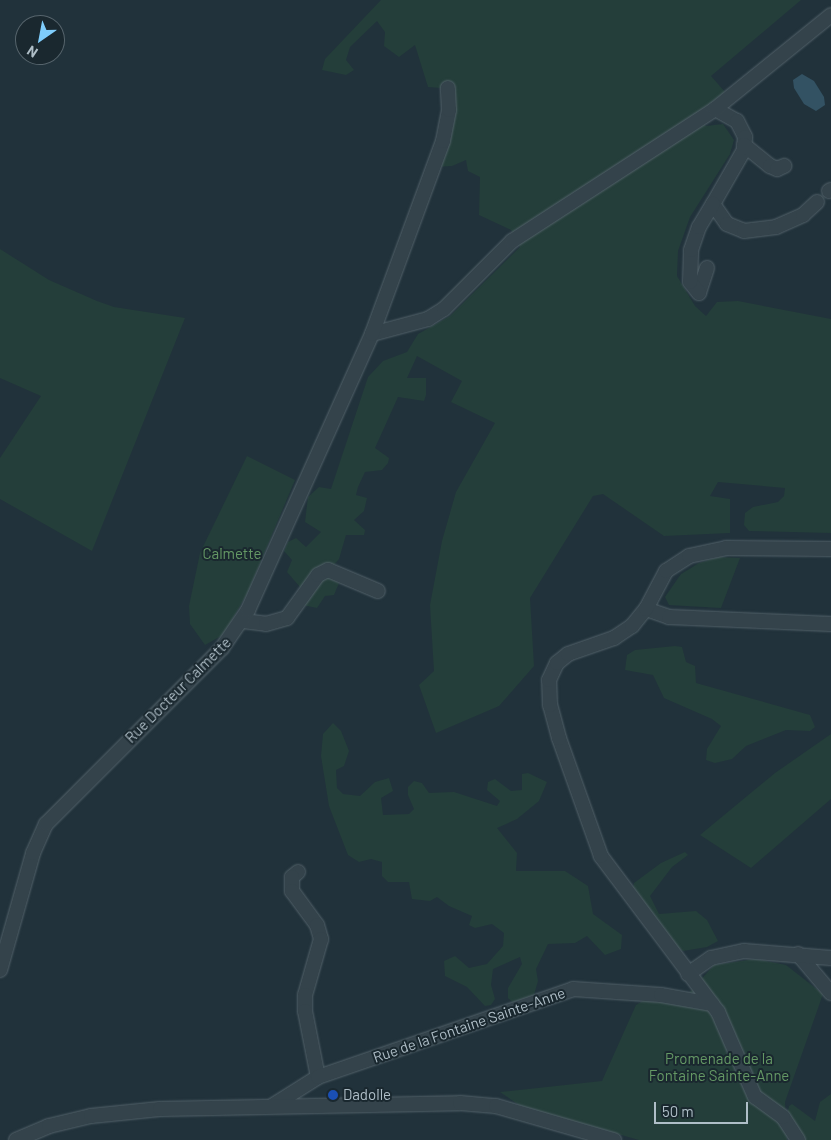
<!DOCTYPE html>
<html>
<head>
<meta charset="utf-8">
<style>
  body { margin:0 }
  #map { position:relative; width:831px; height:1140px; overflow:hidden; background:#21323b; font-family:Barlow,sans-serif }
  div>[style] { position:absolute }
  .green>* { inset:0; background:#243e3a }
  .water>* { inset:0; background:#335263 }
  .roads { filter:drop-shadow(0 0 1px #526169) drop-shadow(0 0 1px #526169) }
  .minor>* { height:14px; margin:-7px; padding:0 7px; transform-origin:7px; border-radius:7px; background:#34434b }
  .dots>* { width:14px; height:14px; translate:-50% -50%; box-sizing:border-box; border:2px solid #1a282f; border-radius:50% }
  span { translate:-50% -50%; white-space:nowrap; text-align:center; line-height:1.15; -webkit-text-stroke:4px #1a282f; paint-order:stroke }
  .park-label { font-size:15px; color:#659965 }
  .street-label { font-size:15px; color:#afbec7 }
  .poi-label { font-size:15px; color:#afbec7 }
  .left { translate:0 -50%; text-align:left }
  .north { position:absolute; left:15px; top:15px; width:50px; height:50px; box-sizing:border-box; background:#1a282f; border:1px solid #56646c; border-radius:50%; rotate:213deg; font-size:14px; font-weight:700; line-height:20px; text-align:center; color:#afbec7 }
  .north::after { content:''; display:block; margin:auto; width:18px; height:22px; background:#7fcdfc; clip-path:polygon(50% 0,100% 100%,50% 72%,0 100%) }
  .scale { position:absolute; left:654px; top:1102px; width:94px; height:22px; box-sizing:border-box; border:2px solid #afbec7; border-top:0; padding-left:6px; font-size:15px; line-height:18px; white-space:nowrap; color:#afbec7; -webkit-text-stroke:4px #1a282f; paint-order:stroke }
</style>
</head>
<body>
<div id="map">
  <div class="green">
    <div style="clip-path:polygon(381px 0,801px 0,711px 76px,725px 92px,694px 116px,706px 126px,723px 124px,734px 140px,730px 154px,690px 217px,678px 251px,677px 276px,695px 306px,706px 316px,717px 302px,738px 301px,831px 319px,831px 533px,749px 531px,744px 525px,745px 513px,753px 507px,778px 502px,784px 496px,785px 488px,718px 482px,710px 496px,730px 499px,730px 533px,664px 536px,603px 494px,593px 496px,530px 598px,534px 666px,499px 706px,436px 733px,419px 685px,434px 671px,430px 605px,442px 541px,456px 492px,495px 423px,451px 402px,462px 381px,417px 356px,407px 378px,426px 378px,426px 395px,424px 401px,398px 397px,375px 448px,389px 458px,388px 463px,382px 470px,365px 472px,358px 487px,356px 495px,367px 498px,364px 511px,354px 520px,365px 530px,364px 535px,346px 535px,339px 559px,332px 567px,319px 573px,339px 583px,334px 595px,325px 596px,317px 608px,298px 604px,300px 587px,287px 572px,292px 560px,284px 551px,288px 542px,296px 538px,306px 547px,321px 532px,305px 522px,308px 497px,319px 487px,331px 489px,368px 377px,383px 361px,407px 352px,418px 334px,450px 316px,520px 247px,511px 230px,479px 215px,480px 177px,468px 171px,466px 160px,452px 166px,433px 167px,452px 116px,441px 88px,428px 87px,415px 45px,399px 57px,384px 46px,385px 32px,377px 21px,350px 47px,346px 60px,354px 70px,346px 75px,322px 70px,325px 59px)"></div>
    <div style="clip-path:polygon(0 249px,49px 280px,97px 301px,114px 307px,185px 318px,92px 551px,0 499px,0 458px,41px 396px,0 378px)"></div>
    <div style="clip-path:polygon(247px 456px,295px 480px,247px 594px,223px 635px,205px 645px,190px 624px,189px 606px,200px 553px)"></div>
    <div style="clip-path:polygon(719px 557px,740px 558px,721px 608px,669px 605px,665px 597px,681px 574px,699px 563px)"></div>
    <div style="clip-path:polygon(675px 646px,682px 647px,686px 662px,695px 666px,696px 683px,810px 715px,815px 727px,810px 731px,786px 730px,746px 746px,732px 759px,715px 763px,706px 760px,707px 749px,721px 726px,712px 719px,664px 698px,653px 675px,625px 670px,627px 655px,635px 650px)"></div>
    <div style="clip-path:polygon(333px 723px,341px 731px,349px 751px,344px 766px,336px 770px,337px 788px,343px 794px,360px 796px,375px 782px,389px 778px,393px 791px,381px 798px,383px 815px,409px 814px,414px 809px,408px 795px,408px 787px,414px 781px,422px 783px,429px 793px,454px 792px,497px 806px,500px 801px,487px 790px,488px 782px,495px 779px,511px 791px,522px 790px,522px 774px,528px 773px,547px 782px,539px 801px,517px 819px,497px 828px,517px 853px,516px 871px,565px 871px,588px 886px,593px 914px,622px 935px,621px 949px,605px 955px,587px 936px,575px 943px,548px 944px,536px 969px,538px 981px,533px 998px,513px 1003px,508px 998px,508px 988px,522px 964px,520px 957px,493px 969px,491px 985px,495px 999px,491px 1005px,485px 1006px,467px 987px,445px 976px,444px 961px,455px 956px,469px 968px,487px 964px,503px 946px,504px 933px,492px 924px,475px 928px,469px 925px,472px 916px,449px 906px,437px 897px,430px 901px,412px 899px,409px 882px,388px 882px,382px 876px,382px 862px,371px 859px,359px 862px,348px 855px,329px 806px,321px 756px,323px 734px)"></div>
    <div style="clip-path:polygon(831px 734px,831px 799px,751px 868px,700px 835px,775px 773px)"></div>
    <div style="clip-path:polygon(685px 852px,688px 855px,672px 867px,650px 896px,659px 914px,696px 911px,707px 920px,718px 941px,707px 947px,683px 951px,668px 944px,632px 892px,634px 883px,661px 863px)"></div>
    <div style="clip-path:polygon(755px 959px,786px 965px,823px 994px,785px 1102px,787px 1140px,639px 1140px,522px 1107px,500px 1092px,602px 1081px,636px 1005px,646px 999px,680px 1003px,714px 965px)"></div>
    <div style="clip-path:polygon(831px 1094px,831px 1140px,803px 1140px,787px 1115px,789px 1106px,792px 1104px,815px 1121px,820px 1102px)"></div>
  </div>
  <div class="water">
    <div style="clip-path:polygon(802px 74px,814px 81px,824px 97px,825px 105px,816px 111px,804px 104px,794px 88px,793px 80px)"></div>
  </div>
  <div class="roads">
    <div class="minor">
      <div style="left:715px;top:109px;width:25px;rotate:29deg"></div>
      <div style="left:737px;top:121px;width:18px;rotate:63deg"></div>
      <div style="left:745px;top:137px;width:13px;rotate:94deg"></div>
      <div style="left:744px;top:150px;width:62px;rotate:119.9deg"></div>
      <div style="left:713px;top:204px;width:24px;rotate:55deg"></div>
      <div style="left:727px;top:224px;width:18px;rotate:22deg"></div>
      <div style="left:744px;top:231px;width:32px;rotate:-7deg"></div>
      <div style="left:776px;top:227px;width:30px;rotate:-24deg"></div>
      <div style="left:803px;top:215px;width:19px;rotate:-43deg"></div>
      <div style="left:744px;top:145px;width:33px;rotate:39deg"></div>
      <div style="left:770px;top:166px;width:8px;rotate:23deg"></div>
      <div style="left:777px;top:169px;width:8px;rotate:-23deg"></div>
      <div style="left:829px;top:191px;width:2px;rotate:-27deg"></div>
      <div style="left:707px;top:268px;width:26px;rotate:108deg"></div>
      <div style="left:699px;top:293px;width:14px;rotate:-129deg"></div>
      <div style="left:690px;top:282px;width:32px;rotate:-88deg"></div>
      <div style="left:691px;top:250px;width:24px;rotate:-71deg"></div>
      <div style="left:699px;top:227px;width:27px;rotate:-59deg"></div>
      <div style="left:372px;top:334px;width:58px;rotate:-15deg"></div>
      <div style="left:428px;top:319px;width:19px;rotate:-32deg"></div>
      <div style="left:444px;top:309px;width:96px;rotate:-45deg"></div>
      <div style="left:512px;top:241px;width:242px;rotate:-33deg"></div>
      <div style="left:715px;top:109px;width:149px;rotate:-39deg"></div>
      <div style="left:646px;top:609px;width:24px;rotate:19deg"></div>
      <div style="left:669px;top:617px;width:162px;rotate:2.5deg"></div>
      <div style="left:243px;top:621px;width:23px;rotate:7deg"></div>
      <div style="left:266px;top:624px;width:22px;rotate:-16deg"></div>
      <div style="left:287px;top:618px;width:53px;rotate:-54.2deg"></div>
      <div style="left:318px;top:575px;width:11px;rotate:-27deg"></div>
      <div style="left:328px;top:570px;width:54px;rotate:22.8deg"></div>
      <div style="left:298px;top:872px;width:8px;rotate:140deg"></div>
      <div style="left:292px;top:877px;width:14px;rotate:90deg"></div>
      <div style="left:292px;top:891px;width:42px;rotate:53.7deg"></div>
      <div style="left:317px;top:925px;width:15px;rotate:74deg"></div>
      <div style="left:321px;top:939px;width:58px;rotate:105.9deg"></div>
      <div style="left:305px;top:995px;width:16px;rotate:90deg"></div>
      <div style="left:305px;top:1011px;width:67px;rotate:78.9deg"></div>
      <div style="left:798px;top:954px;width:51px;rotate:49.8deg"></div>
      <div style="left:0;top:970px;width:122px;rotate:-74.2deg"></div>
      <div style="left:33px;top:853px;width:32px;rotate:-66deg"></div>
      <div style="left:46px;top:824px;width:249px;rotate:-45deg"></div>
      <div style="left:222px;top:648px;width:46px;rotate:-55.6deg"></div>
      <div style="left:248px;top:610px;width:303px;rotate:-65.8deg"></div>
      <div style="left:372px;top:334px;width:206px;rotate:-69.8deg"></div>
      <div style="left:443px;top:141px;width:32px;rotate:-79deg"></div>
      <div style="left:449px;top:110px;width:22px;rotate:-93deg"></div>
      <div style="left:688px;top:974px;width:28px;rotate:-35deg"></div>
      <div style="left:711px;top:958px;width:34px;rotate:-12deg"></div>
      <div style="left:744px;top:951px;width:87px;rotate:4.6deg"></div>
      <div style="left:272px;top:1106px;width:54px;rotate:-32.2deg"></div>
      <div style="left:318px;top:1077px;width:270px;rotate:-19deg"></div>
      <div style="left:573px;top:989px;width:88px;rotate:3.9deg"></div>
      <div style="left:661px;top:995px;width:52px;rotate:10deg"></div>
      <div style="left:16px;top:1140px;width:36px;rotate:-23deg"></div>
      <div style="left:49px;top:1126px;width:43px;rotate:-13.4deg"></div>
      <div style="left:91px;top:1116px;width:69px;rotate:-5.8deg"></div>
      <div style="left:160px;top:1109px;width:300px;rotate:-1.1deg"></div>
      <div style="left:460px;top:1103px;width:36px;rotate:5deg"></div>
      <div style="left:496px;top:1106px;width:123px;rotate:16.1deg"></div>
      <div style="left:798px;top:1140px;width:27px;rotate:-123deg"></div>
      <div style="left:783px;top:1117px;width:34px;rotate:-144deg"></div>
      <div style="left:755px;top:1097px;width:93px;rotate:-113.5deg"></div>
      <div style="left:718px;top:1012px;width:195px;rotate:-126.9deg"></div>
      <div style="left:601px;top:856px;width:125px;rotate:-109.6deg"></div>
      <div style="left:559px;top:738px;width:34px;rotate:-105deg"></div>
      <div style="left:550px;top:705px;width:25px;rotate:-92deg"></div>
      <div style="left:549px;top:680px;width:19px;rotate:-65deg"></div>
      <div style="left:557px;top:663px;width:14px;rotate:-39deg"></div>
      <div style="left:568px;top:654px;width:49px;rotate:-19.2deg"></div>
      <div style="left:614px;top:638px;width:22px;rotate:-34deg"></div>
      <div style="left:632px;top:626px;width:22px;rotate:-51deg"></div>
      <div style="left:646px;top:609px;width:43px;rotate:-62.2deg"></div>
      <div style="left:666px;top:571px;width:27px;rotate:-33deg"></div>
      <div style="left:689px;top:556px;width:38px;rotate:-12deg"></div>
      <div style="left:726px;top:548px;width:105px;rotate:0.5deg"></div>
    </div>
  </div>
  <div class="dots">
    <div style="left:333px;top:1095px;background:#1a4fb4"></div>
  </div>
  <div class="park-label">
    <span style="left:232px;top:554px">Calmette</span>
    <span style="left:719px;top:1067px">Promenade de la<br>Fontaine Sainte-Anne</span>
  </div>
  <div class="street-label">
    <span style="left:178px;top:690px;rotate:-45deg">Rue Docteur Calmette</span>
    <span style="left:469px;top:1025px;rotate:-19deg">Rue de la Fontaine Sainte-Anne</span>
  </div>
  <div class="poi-label">
    <span class="left" style="left:343px;top:1095px">Dadolle</span>
  </div>
  <div class="north">N</div>
  <div class="scale">50 m</div>
</div>
</body>
</html>
